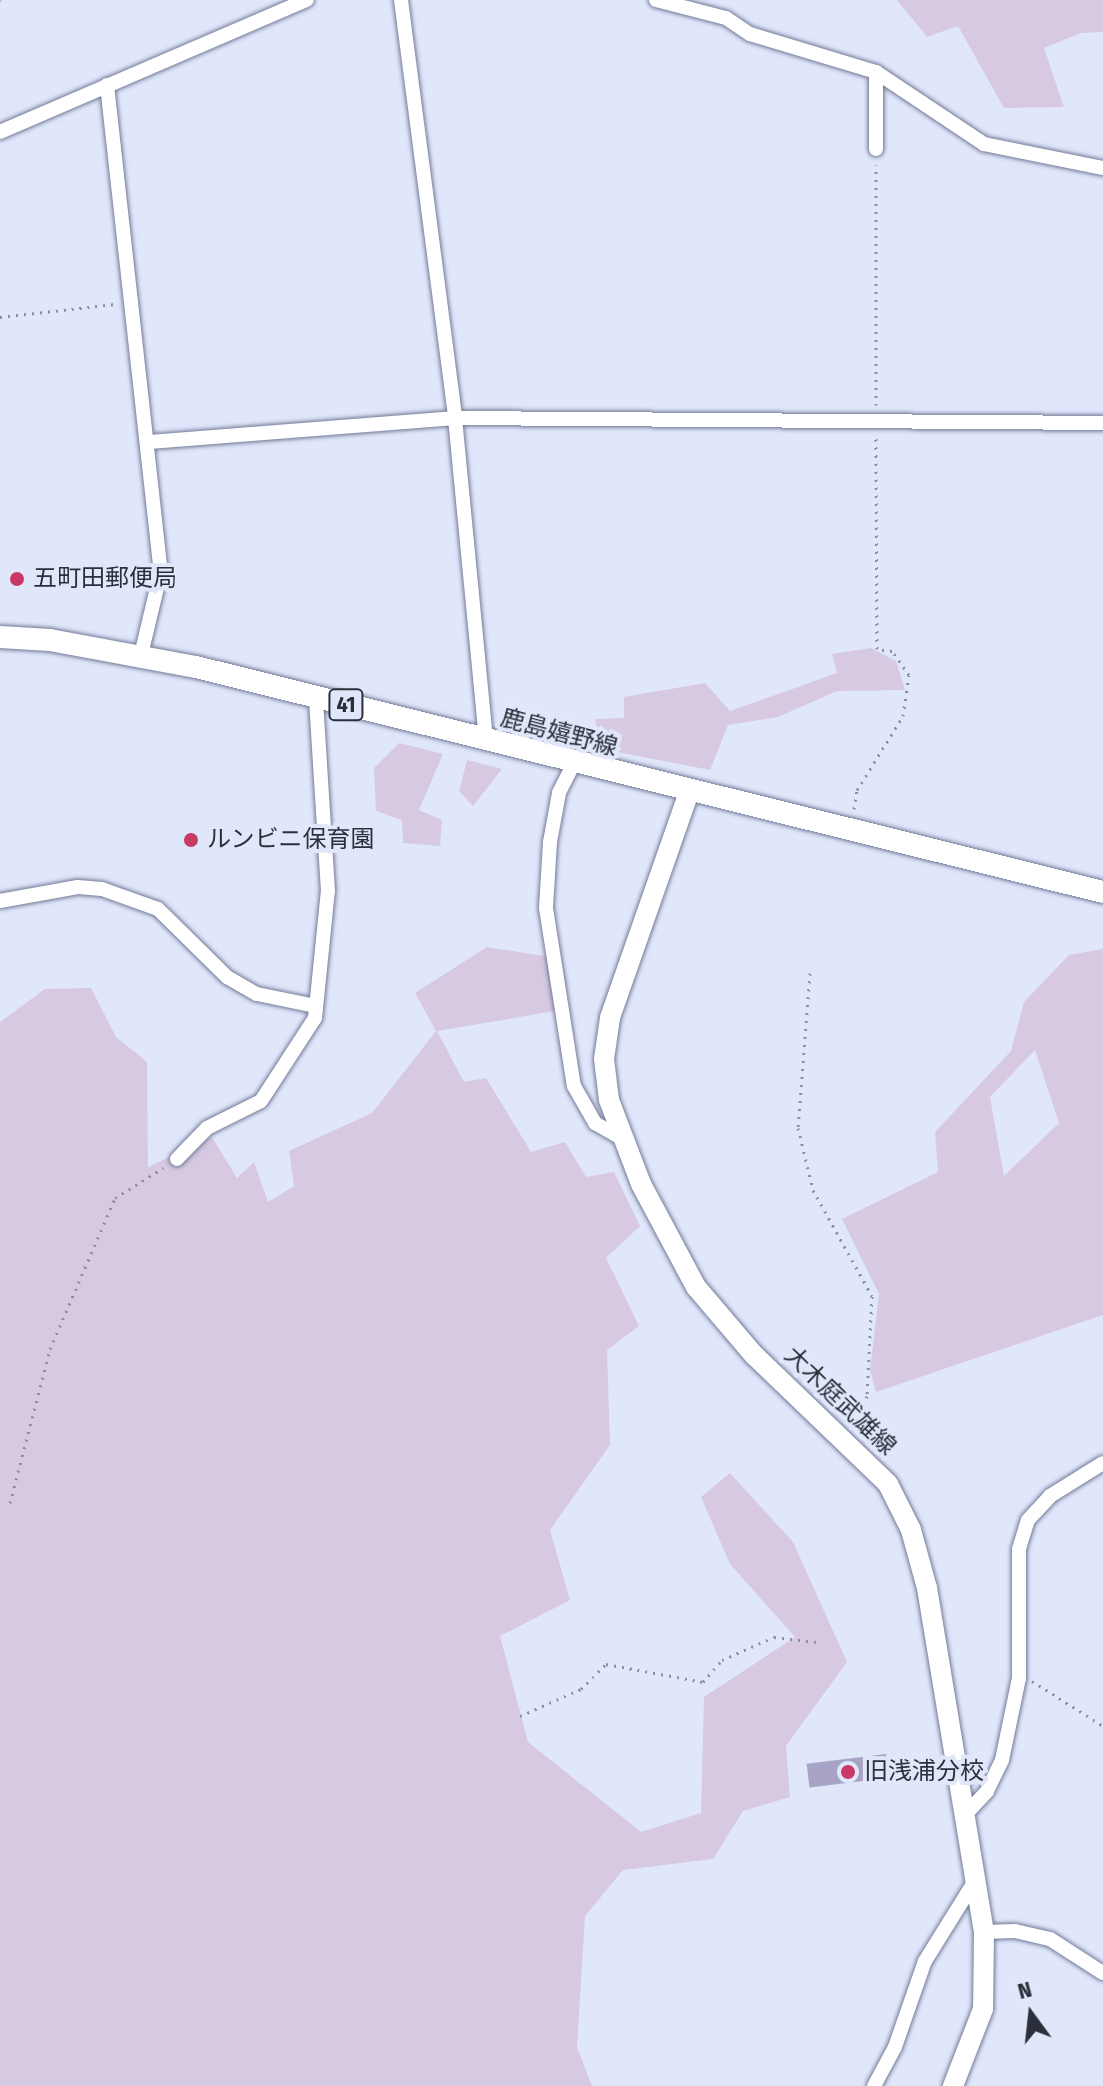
<!DOCTYPE html>
<html>
<head>
<meta charset="utf-8">
<style>
  body { margin:0 }
  #map { position:relative; width:1103px; height:2086px; overflow:hidden; background:#e1e7fb; font-family:"Fira Sans Condensed","Noto Sans JP",sans-serif }
  div>[style] { position:absolute }
  .green>* { inset:0; background:#d6c9e1 }
  .building>* { inset:0; background:#a8a4c5; transform-origin:0 0 }
  .path>* { height:3px; margin-top:-1.5px; transform-origin:0; background:repeating-linear-gradient(90deg,#8b90a0 0 2px,transparent 0 8px) }
  .roads { filter:drop-shadow(0 0 2px #727b98) drop-shadow(0 0 2px #727b98) }
  .street>* { height:14px; margin:-7px; padding:0 7px; transform-origin:7px; border-radius:7px; background:#fff }
  .secondary>* { height:20px; margin:-10px; padding:0 10px; transform-origin:10px; border-radius:10px; background:#fff }
  .primary>* { height:22px; margin:-11px; padding:0 11px; transform-origin:11px; border-radius:11px; background:#fff }
  .dots>* { width:22px; height:22px; translate:-50% -50%; box-sizing:border-box; border:4px solid #e1e7fb; border-radius:50% }
  span { translate:-50% -50%; white-space:nowrap; text-align:center; line-height:1.15; -webkit-text-stroke:8px #e1e7fb; paint-order:stroke }
  .shield-label span { padding:2px 6px; background:#e1e7fb; border:2px solid; border-radius:6px; -webkit-text-stroke-width:0 }
  .shield-label { font-size:22px; color:#2b2f3b; font-weight:700 }
  .poi-label { font-size:24px; color:#2b2f3b }
  .left { translate:0 -50%; text-align:left }
  .street-label { font-size:24px; color:#2b2f3b }
  .north { position:absolute; left:991px; top:1974px; width:80px; height:80px; -webkit-text-stroke:6px #e1e7fb; paint-order:stroke; rotate:345deg; font-size:22px; font-weight:700; line-height:32px; text-align:center; color:#2b2f3b }
  .north::after { content:''; display:block; margin:auto; width:28px; height:36px; background:#2b2f3b; clip-path:polygon(50% 0,100% 100%,50% 72%,0 100%) }
</style>
</head>
<body>
<div id="map">
  <div class="green">
    <div style="clip-path:polygon(897px 0,1103px 0,1103px 32px,1081px 33px,1044px 48px,1064px 107px,1004px 108px,958px 26px,927px 37px)"></div>
    <div style="clip-path:polygon(871px 648px,896px 661px,905px 690px,837px 691px,778px 717px,728px 725px,710px 770px,602px 749px,595px 719px,624px 718px,624px 697px,705px 683px,730px 711px,837px 673px,832px 654px)"></div>
    <div style="clip-path:polygon(399px 743px,443px 754px,419px 810px,442px 820px,440px 846px,403px 843px,402px 820px,376px 811px,374px 768px)"></div>
    <div style="clip-path:polygon(467px 760px,502px 769px,473px 806px,459px 791px)"></div>
    <div style="clip-path:polygon(487px 947px,550px 957px,561px 1010px,437px 1031px,464px 1082px,486px 1078px,531px 1152px,565px 1142px,586px 1177px,614px 1172px,640px 1226px,606px 1258px,639px 1326px,607px 1350px,610px 1445px,550px 1530px,570px 1600px,500px 1636px,528px 1742px,641px 1832px,701px 1813px,704px 1697px,795px 1637px,730px 1564px,701px 1497px,730px 1473px,793px 1542px,847px 1662px,786px 1746px,790px 1797px,743px 1811px,713px 1859px,623px 1870px,585px 1916px,577px 2047px,592px 2086px,0 2086px,0 1022px,45px 989px,91px 988px,116px 1037px,147px 1062px,148px 1167px,212px 1137px,237px 1178px,254px 1162px,268px 1202px,294px 1186px,289px 1151px,372px 1113px,436px 1031px,415px 993px)"></div>
    <div style="clip-path:polygon(evenodd,1103px 949px,1103px 1315px,876px 1392px,870px 1370px,879px 1294px,842px 1219px,938px 1172px,935px 1132px,1011px 1051px,1024px 1002px,1069px 955px,1103px 949px,1035px 1050px,1059px 1123px,1004px 1176px,990px 1097px,1035px 1050px)"></div>
  </div>
  <div class="building">
    <div style="left:886px;top:1754px;width:24px;height:80px;rotate:83deg"></div>
  </div>
  <div class="path">
    <div style="left:0;top:1px;width:1px;rotate:-90deg"></div>
    <div style="left:0;top:317px;width:116px;rotate:-6.4deg"></div>
    <div style="left:876px;top:405px;width:240px;rotate:-90deg"></div>
    <div style="left:854px;top:809px;width:19px;rotate:-81deg"></div>
    <div style="left:857px;top:790px;width:87px;rotate:-58.1deg"></div>
    <div style="left:903px;top:716px;width:41px;rotate:-81.7deg"></div>
    <div style="left:909px;top:675px;width:29px;rotate:-125deg"></div>
    <div style="left:892px;top:651px;width:15px;rotate:-172deg"></div>
    <div style="left:877px;top:649px;width:212px;rotate:-90.3deg"></div>
    <div style="left:810px;top:973px;width:155px;rotate:94.4deg"></div>
    <div style="left:798px;top:1128px;width:64px;rotate:76.4deg"></div>
    <div style="left:813px;top:1190px;width:121px;rotate:60.9deg"></div>
    <div style="left:872px;top:1296px;width:100px;rotate:92.9deg"></div>
    <div style="left:867px;top:1396px;width:35px;rotate:110deg"></div>
    <div style="left:10px;top:1503px;width:159px;rotate:-75.4deg"></div>
    <div style="left:50px;top:1349px;width:164px;rotate:-66.7deg"></div>
    <div style="left:115px;top:1198px;width:57px;rotate:-32deg"></div>
    <div style="left:1032px;top:1681px;width:84px;rotate:32.4deg"></div>
    <div style="left:520px;top:1716px;width:67px;rotate:-23.9deg"></div>
    <div style="left:581px;top:1689px;width:35px;rotate:-45deg"></div>
    <div style="left:606px;top:1664px;width:99px;rotate:10.5deg"></div>
    <div style="left:703px;top:1682px;width:29px;rotate:-49deg"></div>
    <div style="left:722px;top:1660px;width:57px;rotate:-23.9deg"></div>
    <div style="left:774px;top:1637px;width:42px;rotate:6.8deg"></div>
  </div>
  <div class="roads">
    <div class="street">
      <div style="left:401px;top:0;width:421px;rotate:82.6deg"></div>
      <div style="left:455px;top:418px;width:324px;rotate:84.5deg"></div>
      <div style="left:656px;top:0;width:72px;rotate:14.4deg"></div>
      <div style="left:726px;top:18px;width:29px;rotate:34deg"></div>
      <div style="left:750px;top:34px;width:132px;rotate:16.8deg"></div>
      <div style="left:876px;top:72px;width:130px;rotate:33.7deg"></div>
      <div style="left:984px;top:144px;width:121px;rotate:11.4deg"></div>
      <div style="left:876px;top:72px;width:77px;rotate:90deg"></div>
      <div style="left:107px;top:85px;width:489px;rotate:83.7deg"></div>
      <div style="left:161px;top:571px;width:86px;rotate:103.4deg"></div>
      <div style="left:0;top:132px;width:334px;rotate:-23.3deg"></div>
      <div style="left:150px;top:442px;width:306px;rotate:-4.5deg"></div>
      <div style="left:455px;top:418px;width:648px;rotate:0.44deg"></div>
      <div style="left:573px;top:765px;width:31px;rotate:117deg"></div>
      <div style="left:559px;top:793px;width:50px;rotate:100.4deg"></div>
      <div style="left:550px;top:842px;width:66px;rotate:93.5deg"></div>
      <div style="left:546px;top:908px;width:180px;rotate:81.1deg"></div>
      <div style="left:574px;top:1086px;width:43px;rotate:60.4deg"></div>
      <div style="left:595px;top:1123px;width:28px;rotate:30deg"></div>
      <div style="left:0;top:901px;width:79px;rotate:-10.2deg"></div>
      <div style="left:78px;top:887px;width:24px;rotate:5deg"></div>
      <div style="left:102px;top:889px;width:59px;rotate:19.7deg"></div>
      <div style="left:158px;top:909px;width:97px;rotate:44.6deg"></div>
      <div style="left:227px;top:977px;width:34px;rotate:30deg"></div>
      <div style="left:257px;top:994px;width:59px;rotate:11.7deg"></div>
      <div style="left:177px;top:1159px;width:43px;rotate:-45.9deg"></div>
      <div style="left:207px;top:1128px;width:60px;rotate:-26.6deg"></div>
      <div style="left:261px;top:1101px;width:99px;rotate:-57deg"></div>
      <div style="left:315px;top:1018px;width:128px;rotate:-84.2deg"></div>
      <div style="left:328px;top:891px;width:193px;rotate:-93.6deg"></div>
      <div style="left:964px;top:1816px;width:34px;rotate:-47deg"></div>
      <div style="left:987px;top:1791px;width:34px;rotate:-64deg"></div>
      <div style="left:1002px;top:1760px;width:84px;rotate:-78.3deg"></div>
      <div style="left:1019px;top:1678px;width:129px;rotate:-90deg"></div>
      <div style="left:1019px;top:1549px;width:30px;rotate:-73deg"></div>
      <div style="left:1028px;top:1520px;width:33px;rotate:-47deg"></div>
      <div style="left:1050px;top:1496px;width:62px;rotate:-31.9deg"></div>
      <div style="left:984px;top:1932px;width:31px;rotate:-2deg"></div>
      <div style="left:1015px;top:1931px;width:36px;rotate:13deg"></div>
      <div style="left:1050px;top:1939px;width:63px;rotate:32.7deg"></div>
      <div style="left:874px;top:2086px;width:44px;rotate:-61.7deg"></div>
      <div style="left:895px;top:2047px;width:91px;rotate:-70.8deg"></div>
      <div style="left:925px;top:1961px;width:97px;rotate:-58.1deg"></div>
    </div>
    <div class="secondary">
      <div style="left:689px;top:792px;width:239px;rotate:109.3deg"></div>
      <div style="left:610px;top:1018px;width:41px;rotate:98.3deg"></div>
      <div style="left:604px;top:1059px;width:41px;rotate:83deg"></div>
      <div style="left:609px;top:1100px;width:90px;rotate:69.1deg"></div>
      <div style="left:641px;top:1184px;width:117px;rotate:61.9deg"></div>
      <div style="left:696px;top:1287px;width:88px;rotate:49.6deg"></div>
      <div style="left:753px;top:1354px;width:187px;rotate:43.9deg"></div>
      <div style="left:888px;top:1484px;width:51px;rotate:63.4deg"></div>
      <div style="left:911px;top:1530px;width:60px;rotate:74.6deg"></div>
      <div style="left:927px;top:1588px;width:349px;rotate:80.6deg"></div>
      <div style="left:984px;top:1932px;width:77px;rotate:90.7deg"></div>
      <div style="left:983px;top:2009px;width:83px;rotate:111.3deg"></div>
    </div>
    <div class="primary">
      <div style="left:0;top:637px;width:50px;rotate:3.4deg"></div>
      <div style="left:50px;top:640px;width:148px;rotate:10.5deg"></div>
      <div style="left:196px;top:667px;width:934px;rotate:13.93deg"></div>
    </div>
  </div>
  <div class="dots">
    <div style="left:17px;top:579px;background:#c83a65"></div>
    <div style="left:191px;top:840px;background:#c83a65"></div>
    <div style="left:848px;top:1772px;background:#c83a65"></div>
  </div>
  <div class="shield-label">
    <span style="left:346px;top:705px">41</span>
  </div>
  <div class="poi-label">
    <span class="left" style="left:33px;top:579px">五町田郵便局</span>
    <span class="left" style="left:207px;top:840px">ルンビニ保育園</span>
    <span class="left" style="left:864px;top:1772px">旧浅浦分校</span>
  </div>
  <div class="street-label">
    <span style="left:559px;top:733px;rotate:15deg">鹿島嬉野線</span>
    <span style="left:840px;top:1401px;rotate:44deg">大木庭武雄線</span>
  </div>
  <div class="north">N</div>
</div>
</body>
</html>
